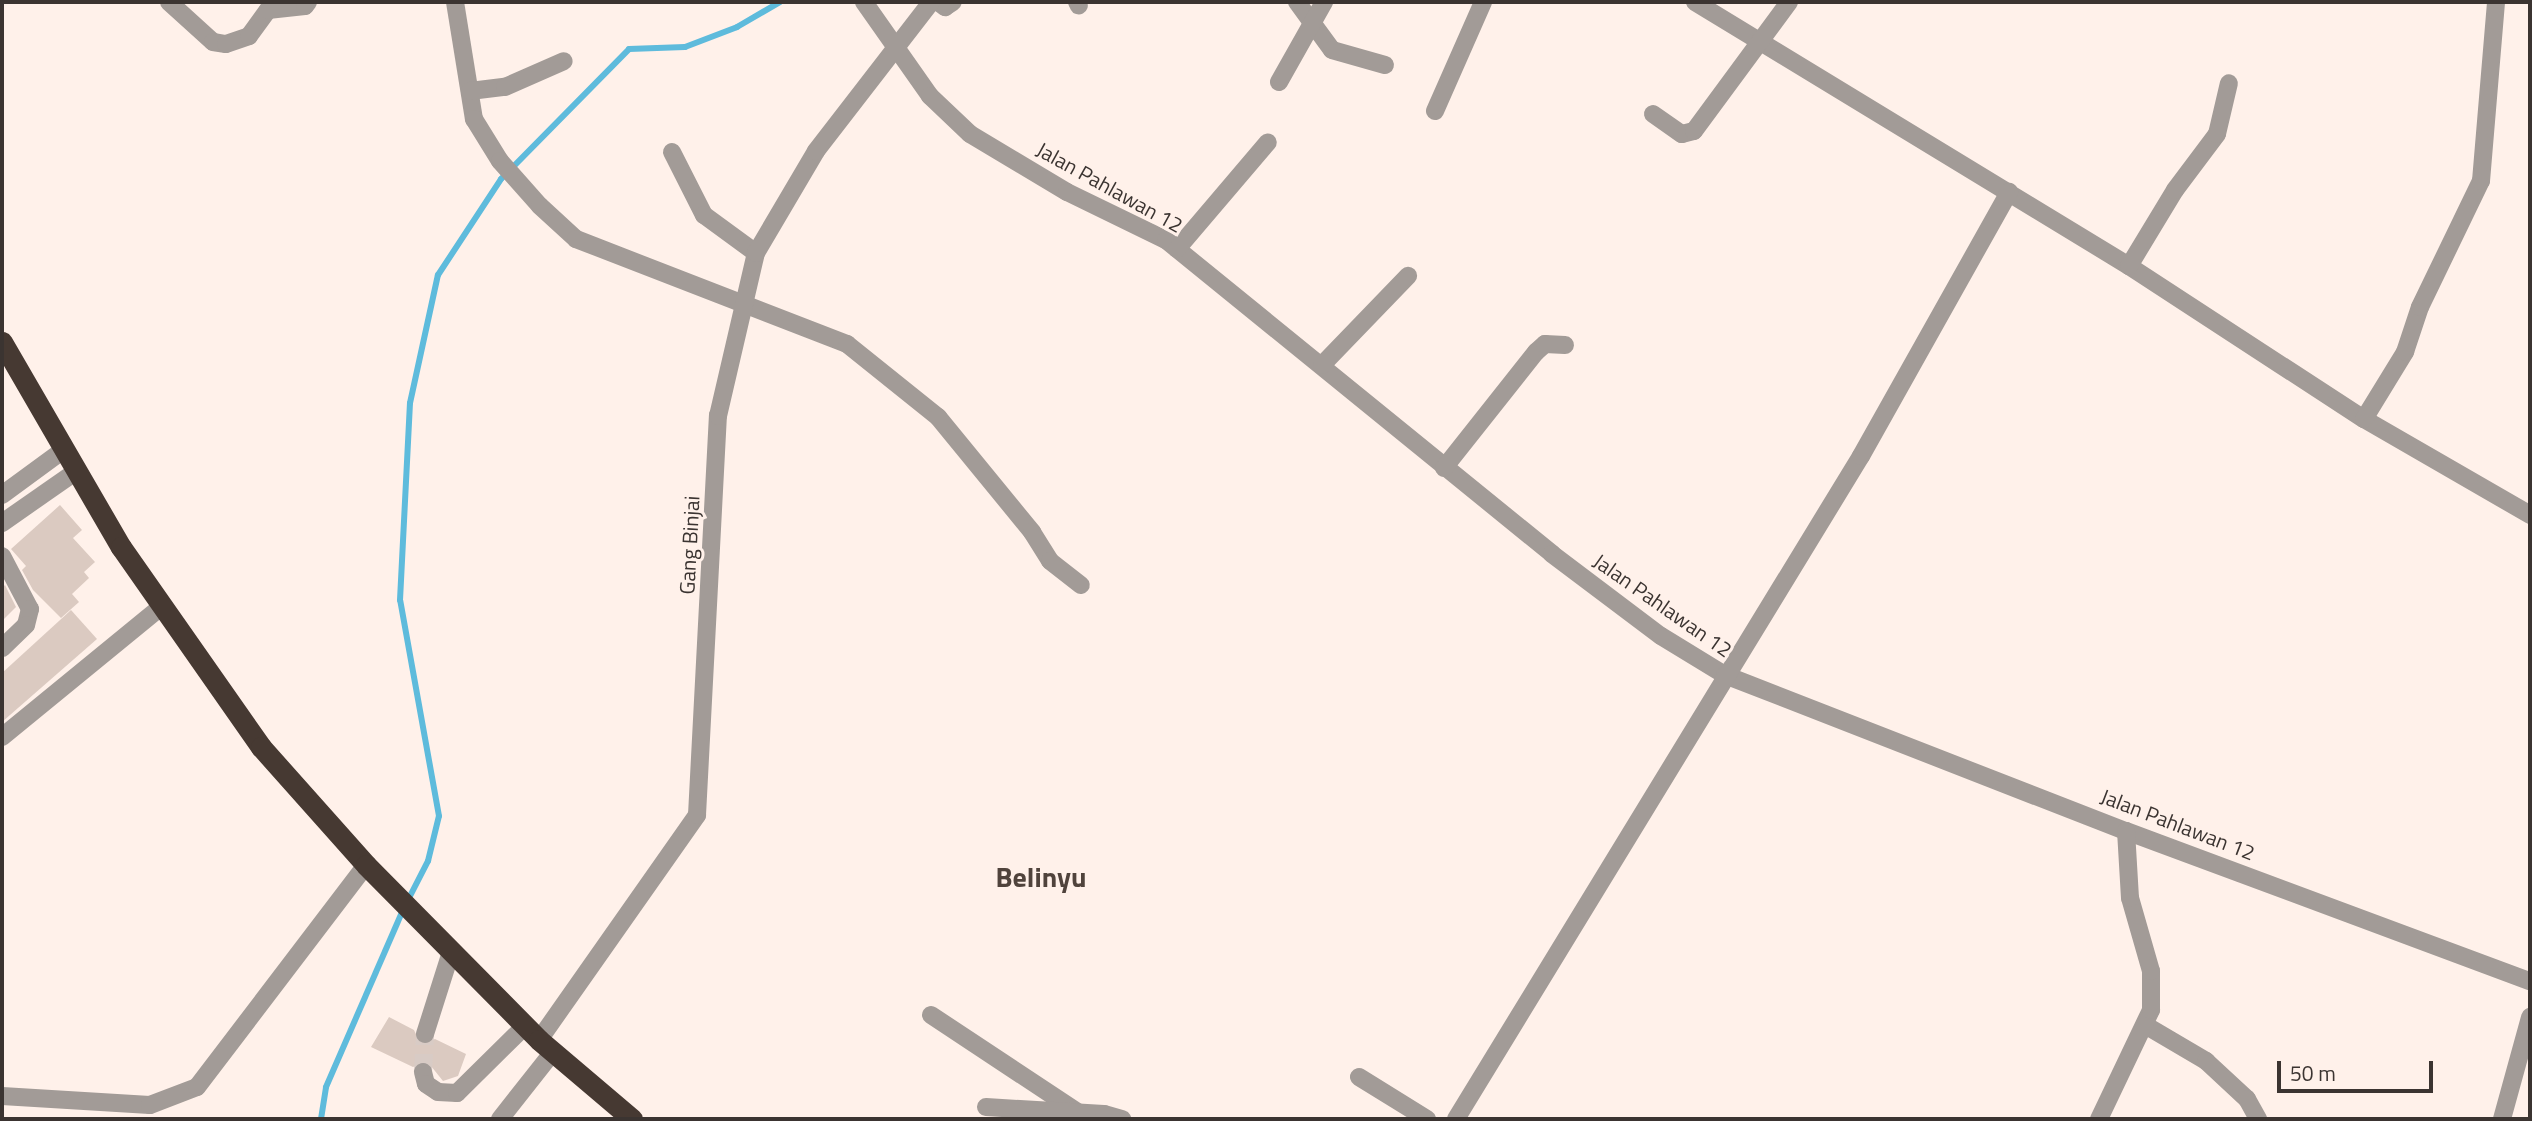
<!DOCTYPE html>
<html>
<head>
<meta charset="utf-8">
<style>
  body { margin:0 }
  #map { position:relative; width:2532px; height:1121px; overflow:hidden; background:#fff1ea; font-family:"Titillium Web",sans-serif }
  div>[style] { position:absolute }
  .stream>* { height:6px; margin:-3px; padding:0 3px; transform-origin:3px; border-radius:3px; background:#5ebbdc }
  .building>* { inset:0; background:#dbcac1 }
  .minor-tunnel>* { height:18px; margin-top:-9px; transform-origin:0; background:repeating-linear-gradient(90deg,#d8cbc5 0 18px,transparent 0 27px) }
  .minor>* { height:18px; margin:-9px; padding:0 9px; transform-origin:9px; border-radius:9px; background:#a29b97 }
  .highway>* { height:21px; margin:-10.5px; padding:0 10.5px; transform-origin:10.5px; border-radius:10.5px; background:#463932 }
  span { translate:-50% -50%; white-space:nowrap; text-align:center; line-height:1.15; -webkit-text-stroke:6px #fff1ea; paint-order:stroke }
  .street-label { font-size:21px; color:#3b3431 }
  .district-label { font-size:28px; color:#50433c; font-weight:700 }
  .frame { position:absolute; inset:0; border:4px solid #3b3431; pointer-events:none }
  .scale { position:absolute; left:2277px; top:1061px; width:156px; height:32px; box-sizing:border-box; border:4px solid #3b3431; border-top:0; padding-left:9px; font-size:21px; line-height:24px; white-space:nowrap; color:#3b3431; -webkit-text-stroke:5px #fff1ea; paint-order:stroke }
</style>
</head>
<body>
<div id="map">
  <div class="stream">
    <div style="left:408px;top:900px;width:44px;rotate:-62.9deg"></div>
    <div style="left:428px;top:861px;width:46px;rotate:-76.3deg"></div>
    <div style="left:439px;top:816px;width:219px;rotate:-100.2deg"></div>
    <div style="left:400px;top:600px;width:197px;rotate:-87.1deg"></div>
    <div style="left:410px;top:403px;width:131px;rotate:-77.7deg"></div>
    <div style="left:438px;top:275px;width:115px;rotate:-56.7deg"></div>
    <div style="left:501px;top:179px;width:182px;rotate:-45.4deg"></div>
    <div style="left:629px;top:49px;width:56px;rotate:-2deg"></div>
    <div style="left:685px;top:47px;width:56px;rotate:-21deg"></div>
    <div style="left:737px;top:27px;width:50px;rotate:-30.2deg"></div>
    <div style="left:321px;top:1119px;width:32px;rotate:-81deg"></div>
    <div style="left:326px;top:1087px;width:193px;rotate:-66.5deg"></div>
  </div>
  <div class="building">
    <div style="clip-path:polygon(60px 505px,82px 530px,73px 538px,95px 562px,84px 572px,89px 578px,72px 594px,79px 602px,61px 618px,33px 590px,22px 570px,26px 566px,11px 549px)"></div>
    <div style="clip-path:polygon(5px 585px,16px 607px,2px 621px,2px 588px)"></div>
    <div style="clip-path:polygon(71px 610px,97px 639px,2px 722px,2px 673px)"></div>
    <div style="clip-path:polygon(389px 1017px,414px 1030px,421px 1045px,435px 1039px,466px 1054px,458px 1076px,443px 1081px,427px 1061px,413px 1067px,371px 1047px)"></div>
  </div>
  <div class="minor-tunnel">
    <div style="left:423px;top:1072px;width:38px;rotate:-87deg"></div>
  </div>
  <div class="minor">
    <div style="left:169px;top:2px;width:59px;rotate:42.3deg"></div>
    <div style="left:213px;top:42px;width:13px;rotate:9deg"></div>
    <div style="left:226px;top:44px;width:24px;rotate:-19deg"></div>
    <div style="left:249px;top:36px;width:32px;rotate:-54deg"></div>
    <div style="left:268px;top:10px;width:37px;rotate:-6deg"></div>
    <div style="left:305px;top:6px;width:5px;rotate:-53deg"></div>
    <div style="left:455px;top:2px;width:119px;rotate:80.8deg"></div>
    <div style="left:474px;top:119px;width:49px;rotate:58.2deg"></div>
    <div style="left:500px;top:161px;width:60px;rotate:48.4deg"></div>
    <div style="left:540px;top:206px;width:49px;rotate:42.5deg"></div>
    <div style="left:576px;top:239px;width:291px;rotate:21.2deg"></div>
    <div style="left:847px;top:344px;width:117px;rotate:38.7deg"></div>
    <div style="left:938px;top:417px;width:149px;rotate:50.7deg"></div>
    <div style="left:1032px;top:532px;width:34px;rotate:58deg"></div>
    <div style="left:1050px;top:561px;width:39px;rotate:38deg"></div>
    <div style="left:864px;top:2px;width:115px;rotate:54.9deg"></div>
    <div style="left:930px;top:96px;width:55px;rotate:43.5deg"></div>
    <div style="left:970px;top:134px;width:113px;rotate:30.9deg"></div>
    <div style="left:1067px;top:192px;width:110px;rotate:25.9deg"></div>
    <div style="left:1166px;top:240px;width:498px;rotate:39.1deg"></div>
    <div style="left:1552px;top:554px;width:136px;rotate:37deg"></div>
    <div style="left:1661px;top:636px;width:75px;rotate:31.4deg"></div>
    <div style="left:1725px;top:675px;width:430px;rotate:21.3deg"></div>
    <div style="left:2126px;top:831px;width:431px;rotate:20.4deg"></div>
    <div style="left:938px;top:2px;width:9px;rotate:36deg"></div>
    <div style="left:945px;top:7px;width:9px;rotate:-32deg"></div>
    <div style="left:1077px;top:2px;width:4px;rotate:63deg"></div>
    <div style="left:1297px;top:2px;width:59px;rotate:53.9deg"></div>
    <div style="left:1332px;top:50px;width:55px;rotate:15.8deg"></div>
    <div style="left:1695px;top:2px;width:508px;rotate:31.31deg"></div>
    <div style="left:2129px;top:266px;width:280px;rotate:33.1deg"></div>
    <div style="left:2364px;top:419px;width:192px;rotate:30deg"></div>
    <div style="left:1279px;top:82px;width:92px;rotate:-60.6deg"></div>
    <div style="left:470px;top:91px;width:35px;rotate:-7deg"></div>
    <div style="left:505px;top:87px;width:64px;rotate:-23.8deg"></div>
    <div style="left:1435px;top:111px;width:119px;rotate:-66.2deg"></div>
    <div style="left:1653px;top:114px;width:35px;rotate:35deg"></div>
    <div style="left:1682px;top:134px;width:12px;rotate:-14deg"></div>
    <div style="left:1694px;top:131px;width:160px;rotate:-53.6deg"></div>
    <div style="left:672px;top:152px;width:71px;rotate:63.1deg"></div>
    <div style="left:704px;top:215px;width:64px;rotate:36.2deg"></div>
    <div style="left:1177px;top:249px;width:140px;rotate:-49.6deg"></div>
    <div style="left:2129px;top:266px;width:89px;rotate:-58.8deg"></div>
    <div style="left:2175px;top:190px;width:70px;rotate:-53.1deg"></div>
    <div style="left:2217px;top:134px;width:52px;rotate:-76.8deg"></div>
    <div style="left:1322px;top:365px;width:124px;rotate:-46deg"></div>
    <div style="left:2364px;top:419px;width:79px;rotate:-58.5deg"></div>
    <div style="left:2405px;top:352px;width:47px;rotate:-71.6deg"></div>
    <div style="left:2420px;top:307px;width:140px;rotate:-64.2deg"></div>
    <div style="left:2481px;top:181px;width:180px;rotate:-85.2deg"></div>
    <div style="left:1444px;top:468px;width:148px;rotate:-51.6deg"></div>
    <div style="left:1536px;top:352px;width:12px;rotate:-42deg"></div>
    <div style="left:1545px;top:344px;width:20px;rotate:3deg"></div>
    <div style="left:2px;top:495px;width:74px;rotate:-36.3deg"></div>
    <div style="left:2px;top:523px;width:89px;rotate:-34.9deg"></div>
    <div style="left:2px;top:556px;width:60px;rotate:62.2deg"></div>
    <div style="left:30px;top:609px;width:16px;rotate:104deg"></div>
    <div style="left:26px;top:625px;width:33px;rotate:136deg"></div>
    <div style="left:2px;top:737px;width:208px;rotate:-39.3deg"></div>
    <div style="left:931px;top:1015px;width:178px;rotate:33.5deg"></div>
    <div style="left:2145px;top:1025px;width:71px;rotate:30.5deg"></div>
    <div style="left:2206px;top:1061px;width:56px;rotate:42.8deg"></div>
    <div style="left:2247px;top:1099px;width:23px;rotate:61deg"></div>
    <div style="left:425px;top:1034px;width:86px;rotate:-72.4deg"></div>
    <div style="left:539px;top:1040px;width:275px;rotate:-54.9deg"></div>
    <div style="left:697px;top:815px;width:400px;rotate:-87deg"></div>
    <div style="left:718px;top:416px;width:167px;rotate:-76.9deg"></div>
    <div style="left:756px;top:253px;width:118px;rotate:-59.5deg"></div>
    <div style="left:816px;top:151px;width:188px;rotate:-52.3deg"></div>
    <div style="left:423px;top:1072px;width:12px;rotate:76deg"></div>
    <div style="left:426px;top:1084px;width:14px;rotate:34deg"></div>
    <div style="left:438px;top:1092px;width:19px;rotate:3deg"></div>
    <div style="left:457px;top:1093px;width:95px;rotate:-44.6deg"></div>
    <div style="left:1359px;top:1077px;width:80px;rotate:31.7deg"></div>
    <div style="left:2px;top:1096px;width:148px;rotate:3.5deg"></div>
    <div style="left:150px;top:1105px;width:50px;rotate:-21deg"></div>
    <div style="left:197px;top:1087px;width:279px;rotate:-52.7deg"></div>
    <div style="left:986px;top:1107px;width:118px;rotate:3.4deg"></div>
    <div style="left:1104px;top:1114px;width:19px;rotate:16deg"></div>
    <div style="left:500px;top:1119px;width:85px;rotate:-51.7deg"></div>
    <div style="left:1456px;top:1119px;width:777px;rotate:-58.58deg"></div>
    <div style="left:1861px;top:456px;width:303px;rotate:-60.7deg"></div>
    <div style="left:2099px;top:1119px;width:121px;rotate:-64.5deg"></div>
    <div style="left:2151px;top:1010px;width:39px;rotate:-90deg"></div>
    <div style="left:2151px;top:971px;width:76px;rotate:-106deg"></div>
    <div style="left:2130px;top:898px;width:67px;rotate:-93.4deg"></div>
    <div style="left:2502px;top:1119px;width:106px;rotate:-74.6deg"></div>
  </div>
  <div class="highway">
    <div style="left:2px;top:342px;width:237px;rotate:59.9deg"></div>
    <div style="left:121px;top:547px;width:244px;rotate:55deg"></div>
    <div style="left:261px;top:747px;width:158px;rotate:48.3deg"></div>
    <div style="left:366px;top:865px;width:246px;rotate:45.3deg"></div>
    <div style="left:539px;top:1040px;width:122px;rotate:40.3deg"></div>
  </div>
  <div class="street-label">
    <span style="left:1110px;top:187px;rotate:29deg">Jalan Pahlawan 12</span>
    <span style="left:689px;top:545px;rotate:-87deg">Gang Binjai</span>
    <span style="left:1663px;top:605px;rotate:35deg">Jalan Pahlawan 12</span>
    <span style="left:2178px;top:824px;rotate:21deg">Jalan Pahlawan 12</span>
  </div>
  <div class="district-label">
    <span style="left:1041px;top:877px">Belinyu</span>
  </div>
  <div class="frame"></div>
  <div class="scale">50 m</div>
</div>
</body>
</html>
